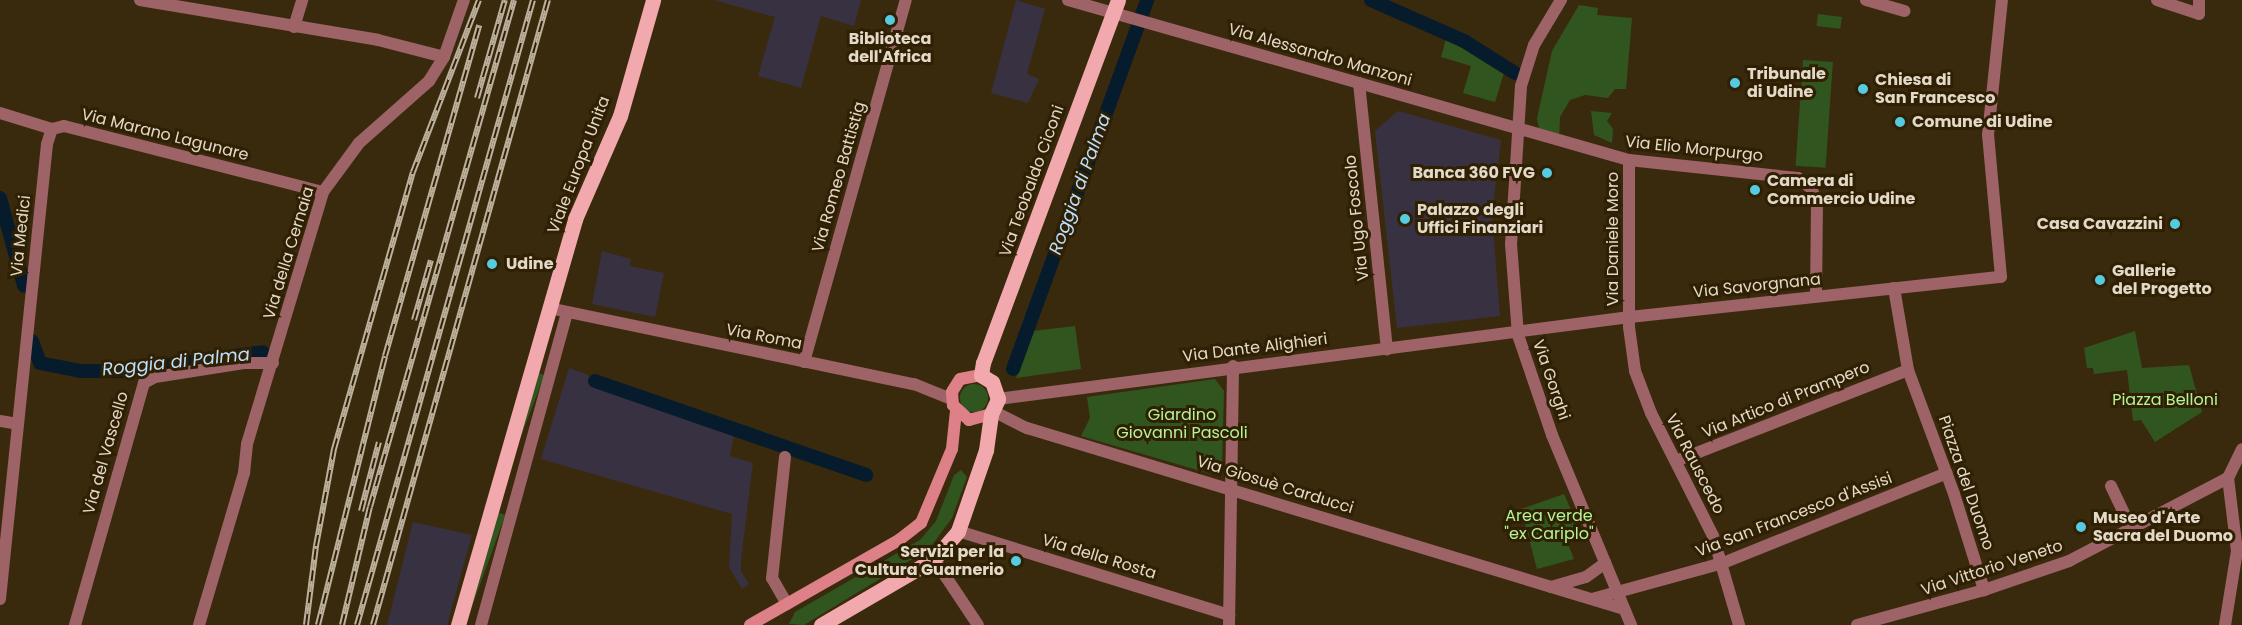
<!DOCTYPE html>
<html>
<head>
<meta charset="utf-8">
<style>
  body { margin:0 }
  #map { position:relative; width:2242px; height:625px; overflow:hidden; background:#3a2a0d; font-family:Poppins,sans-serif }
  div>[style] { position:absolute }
  .commercial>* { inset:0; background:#383141 }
  .green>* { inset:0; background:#31551f; transform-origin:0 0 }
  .round { border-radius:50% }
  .canal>* { height:14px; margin:-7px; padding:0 7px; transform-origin:7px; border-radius:7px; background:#061c2d }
  .minor>* { height:12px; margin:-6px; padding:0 6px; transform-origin:6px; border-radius:6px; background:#9e6367 }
  .tertiary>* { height:12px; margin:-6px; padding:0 6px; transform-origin:6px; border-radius:6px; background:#9e6367 }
  .secondary>* { height:12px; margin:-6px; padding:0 6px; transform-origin:6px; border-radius:6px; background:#de8087 }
  .primary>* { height:15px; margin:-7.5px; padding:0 7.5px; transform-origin:7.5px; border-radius:7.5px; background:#f2a9ad }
  .rail>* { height:6px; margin-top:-3px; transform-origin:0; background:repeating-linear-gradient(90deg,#302003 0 11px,#bdb19e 0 22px); box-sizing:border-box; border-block:2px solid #bdb19e }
  .dots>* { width:16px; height:16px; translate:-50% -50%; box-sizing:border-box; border:3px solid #302003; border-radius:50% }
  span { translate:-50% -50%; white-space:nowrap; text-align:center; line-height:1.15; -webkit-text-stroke:6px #302003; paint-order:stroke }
  .poi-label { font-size:16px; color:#e3d9c9; font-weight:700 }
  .left { translate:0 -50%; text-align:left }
  .right { translate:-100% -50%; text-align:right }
  .street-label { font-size:16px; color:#e3d9c9 }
  .park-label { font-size:16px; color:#b3f496 }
  .water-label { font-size:18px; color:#bbdffd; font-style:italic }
</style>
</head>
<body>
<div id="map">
  <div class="commercial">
    <div style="clip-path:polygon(714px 0,861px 0,854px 26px,821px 16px,801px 88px,758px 76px,775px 17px)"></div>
    <div style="clip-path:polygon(1016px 0,1045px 9px,1027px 74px,1039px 79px,1028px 103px,991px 93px)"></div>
    <div style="clip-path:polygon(1398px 111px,1501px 140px,1492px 216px,1500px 316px,1397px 328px,1375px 131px)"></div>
    <div style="clip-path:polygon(602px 251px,631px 259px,630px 266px,664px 273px,655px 317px,592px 304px)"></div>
    <div style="clip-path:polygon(569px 368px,588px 375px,594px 382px,735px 430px,730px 456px,753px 463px,741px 560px,741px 571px,749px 584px,742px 589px,729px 567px,732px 514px,541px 459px)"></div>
    <div style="clip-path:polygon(413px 522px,472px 535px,447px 625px,387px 625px)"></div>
  </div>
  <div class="green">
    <div style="clip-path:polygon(1579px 5px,1598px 8px,1597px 15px,1632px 18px,1626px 89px,1615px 89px,1608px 98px,1585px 95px,1570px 100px,1560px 117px,1559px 138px,1539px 129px,1537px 118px,1552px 51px)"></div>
    <div style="left:1818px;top:14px;width:24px;height:12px;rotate:7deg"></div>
    <div style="clip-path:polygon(1446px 39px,1505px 70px,1495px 102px,1463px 93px,1471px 66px,1441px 57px)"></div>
    <div style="left:1803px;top:60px;width:30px;height:106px;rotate:4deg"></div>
    <div style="clip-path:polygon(1591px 111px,1612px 113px,1607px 121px,1613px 129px,1612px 143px,1594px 135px)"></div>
    <div style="clip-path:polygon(1075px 326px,1081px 369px,1016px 378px,1033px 331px)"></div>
    <div style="clip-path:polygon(2135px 331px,2142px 368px,2189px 365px,2202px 412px,2155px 442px,2141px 420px,2133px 421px,2127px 370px,2094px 374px,2093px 368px,2087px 368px,2084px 348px)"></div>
    <div style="left:536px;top:372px;width:9px;height:106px;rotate:21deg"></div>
    <div style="clip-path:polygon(1215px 379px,1224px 391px,1222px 465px,1211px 474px,1081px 436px,1090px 418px,1087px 397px)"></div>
    <div class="round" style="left:960px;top:384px;width:28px;height:28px"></div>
    <div style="clip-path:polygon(961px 470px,967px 477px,952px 518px,929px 549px,804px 625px,789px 624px,795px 612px,920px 540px,936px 521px,954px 475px)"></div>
    <div style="clip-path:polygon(1564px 494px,1581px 533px,1566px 539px,1574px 559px,1537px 569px,1521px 509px)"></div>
    <div style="left:494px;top:511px;width:12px;height:118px;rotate:20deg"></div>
  </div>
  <div class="canal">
    <div style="left:1371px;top:0;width:102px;rotate:23.8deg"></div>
    <div style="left:1464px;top:41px;width:60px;rotate:32.1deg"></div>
    <div style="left:0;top:198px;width:91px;rotate:74.7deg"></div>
    <div style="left:32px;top:341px;width:23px;rotate:70deg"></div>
    <div style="left:40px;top:363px;width:42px;rotate:11deg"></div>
    <div style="left:81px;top:371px;width:44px"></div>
    <div style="left:125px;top:371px;width:139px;rotate:-7.8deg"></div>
    <div style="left:1013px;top:369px;width:393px;rotate:-70deg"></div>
    <div style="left:595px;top:381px;width:287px;rotate:19.1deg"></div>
  </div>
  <div class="minor">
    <div style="left:140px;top:0;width:241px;rotate:9.5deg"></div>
    <div style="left:378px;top:40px;width:68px;rotate:14.4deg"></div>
    <div style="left:1068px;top:0;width:583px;rotate:15.92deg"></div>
    <div style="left:1629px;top:160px;width:170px;rotate:6.1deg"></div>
    <div style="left:1798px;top:178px;width:16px;rotate:38deg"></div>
    <div style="left:1811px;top:188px;width:15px;rotate:67deg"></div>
    <div style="left:1817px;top:202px;width:94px;rotate:90.6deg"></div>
    <div style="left:1866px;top:0;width:40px;rotate:16deg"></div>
    <div style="left:2157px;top:0;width:44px;rotate:18.4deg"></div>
    <div style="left:2199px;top:14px;width:14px;rotate:-90deg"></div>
    <div style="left:294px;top:27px;width:28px;rotate:-73deg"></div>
    <div style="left:1359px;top:83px;width:268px;rotate:84deg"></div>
    <div style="left:0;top:113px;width:54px;rotate:17.1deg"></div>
    <div style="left:52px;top:129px;width:12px;rotate:-14deg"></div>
    <div style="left:64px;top:126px;width:267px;rotate:14.3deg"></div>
    <div style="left:1629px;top:160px;width:167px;rotate:90deg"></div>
    <div style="left:1629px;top:327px;width:44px;rotate:82.2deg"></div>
    <div style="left:1635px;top:371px;width:45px;rotate:69.1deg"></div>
    <div style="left:1651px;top:413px;width:138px;rotate:63.2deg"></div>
    <div style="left:1713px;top:536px;width:93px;rotate:73.7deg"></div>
    <div style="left:1894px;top:288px;width:83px;rotate:80.3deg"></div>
    <div style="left:1908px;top:370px;width:132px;rotate:69.6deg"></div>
    <div style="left:1954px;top:494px;width:101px;rotate:72.6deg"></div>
    <div style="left:549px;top:308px;width:373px;rotate:11.8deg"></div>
    <div style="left:914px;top:384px;width:40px;rotate:22deg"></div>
    <div style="left:804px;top:362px;width:376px;rotate:-74.3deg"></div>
    <div style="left:998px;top:399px;width:637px;rotate:-7.39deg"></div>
    <div style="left:1630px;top:317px;width:373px;rotate:-6.2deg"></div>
    <div style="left:2001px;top:277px;width:143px;rotate:-95.2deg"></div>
    <div style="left:1988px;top:135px;width:136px;rotate:-84.1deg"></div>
    <div style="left:993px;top:411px;width:38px;rotate:27deg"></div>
    <div style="left:1027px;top:428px;width:624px;rotate:16.87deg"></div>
    <div style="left:0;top:421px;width:18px;rotate:9deg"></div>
    <div style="left:785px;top:457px;width:122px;rotate:96.1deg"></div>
    <div style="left:772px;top:578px;width:30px;rotate:60deg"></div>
    <div style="left:1676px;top:461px;width:249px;rotate:-21.4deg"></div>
    <div style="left:2111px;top:486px;width:47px;rotate:64.5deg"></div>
    <div style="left:958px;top:531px;width:284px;rotate:17.2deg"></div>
    <div style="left:934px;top:559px;width:79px;rotate:56.3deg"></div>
    <div style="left:1551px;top:587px;width:36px;rotate:-16deg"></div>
    <div style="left:1586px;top:577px;width:24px;rotate:-36deg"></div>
    <div style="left:0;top:599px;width:457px;rotate:-84.1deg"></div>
    <div style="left:47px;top:144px;width:16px;rotate:-72deg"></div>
    <div style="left:1592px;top:599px;width:136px;rotate:-15.4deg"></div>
    <div style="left:1723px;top:563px;width:241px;rotate:-21.9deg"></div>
    <div style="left:75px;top:625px;width:252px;rotate:-74.1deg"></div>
    <div style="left:144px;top:383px;width:13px;rotate:-29deg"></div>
    <div style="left:155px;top:377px;width:90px;rotate:-8.9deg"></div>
    <div style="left:244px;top:363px;width:29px"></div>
    <div style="left:199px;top:625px;width:159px;rotate:-73.5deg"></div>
    <div style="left:244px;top:473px;width:29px;rotate:-84deg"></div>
    <div style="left:247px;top:444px;width:263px;rotate:-73.2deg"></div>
    <div style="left:323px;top:192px;width:61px;rotate:-53.7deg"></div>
    <div style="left:359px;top:143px;width:94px;rotate:-41.5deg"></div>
    <div style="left:429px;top:81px;width:28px;rotate:-58deg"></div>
    <div style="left:444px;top:57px;width:60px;rotate:-70.7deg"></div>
    <div style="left:481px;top:625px;width:324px;rotate:-74.6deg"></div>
    <div style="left:1229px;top:625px;width:259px;rotate:-89.1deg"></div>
    <div style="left:1857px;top:625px;width:132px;rotate:-15.4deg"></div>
    <div style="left:1984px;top:590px;width:90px;rotate:-18.8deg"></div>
    <div style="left:2069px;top:561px;width:179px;rotate:-27.6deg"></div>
    <div style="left:2225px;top:625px;width:75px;rotate:-80.8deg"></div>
    <div style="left:2237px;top:551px;width:74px;rotate:-97deg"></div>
    <div style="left:2228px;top:478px;width:32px;rotate:-64deg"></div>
  </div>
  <div class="tertiary">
    <div style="left:1561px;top:0;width:52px;rotate:121deg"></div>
    <div style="left:1534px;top:45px;width:43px;rotate:107.6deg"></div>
    <div style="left:1521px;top:86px;width:158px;rotate:93.6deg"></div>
    <div style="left:1511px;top:244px;width:91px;rotate:85.6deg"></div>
    <div style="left:1518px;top:335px;width:106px;rotate:71.2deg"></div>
    <div style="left:1552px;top:435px;width:206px;rotate:67.4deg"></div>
  </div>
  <div class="secondary">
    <div style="left:981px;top:375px;width:21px;rotate:169deg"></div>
    <div style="left:960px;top:379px;width:15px;rotate:122deg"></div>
    <div style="left:952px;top:392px;width:13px;rotate:86deg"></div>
    <div style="left:953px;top:405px;width:22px;rotate:43deg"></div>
    <div style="left:969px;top:420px;width:23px;rotate:-15deg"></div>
    <div style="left:750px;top:625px;width:172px;rotate:-29.7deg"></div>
    <div style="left:899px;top:540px;width:28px;rotate:-38deg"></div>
    <div style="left:921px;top:523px;width:80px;rotate:-67.3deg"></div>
    <div style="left:952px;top:449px;width:38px;rotate:-84deg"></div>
  </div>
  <div class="primary">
    <div style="left:458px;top:625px;width:423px;rotate:-73.9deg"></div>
    <div style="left:575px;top:219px;width:112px;rotate:-66.4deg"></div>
    <div style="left:620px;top:116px;width:121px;rotate:-74.1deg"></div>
    <div style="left:821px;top:625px;width:131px;rotate:-30.3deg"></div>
    <div style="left:934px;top:559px;width:37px;rotate:-49deg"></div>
    <div style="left:958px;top:531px;width:86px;rotate:-70.9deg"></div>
    <div style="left:986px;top:450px;width:36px;rotate:-82deg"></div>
    <div style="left:991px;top:414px;width:17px;rotate:-65deg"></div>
    <div style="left:998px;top:399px;width:18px;rotate:-109deg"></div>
    <div style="left:992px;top:382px;width:13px;rotate:-148deg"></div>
    <div style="left:981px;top:375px;width:12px;rotate:-81deg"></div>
    <div style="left:983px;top:363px;width:387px;rotate:-69.6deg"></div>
  </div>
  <div class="rail">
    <div style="left:477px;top:98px;width:102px;rotate:-74.1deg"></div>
    <div style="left:414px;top:320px;width:62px;rotate:-74.2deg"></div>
    <div style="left:361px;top:511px;width:71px;rotate:-75.4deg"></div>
    <div style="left:306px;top:625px;width:80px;rotate:-82.8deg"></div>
    <div style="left:316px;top:546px;width:99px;rotate:-79.5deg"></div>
    <div style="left:334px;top:449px;width:288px;rotate:-74.1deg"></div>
    <div style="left:413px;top:172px;width:184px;rotate:-69deg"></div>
    <div style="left:318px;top:625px;width:277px;rotate:-76deg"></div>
    <div style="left:385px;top:356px;width:344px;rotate:-74.1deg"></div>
    <div style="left:342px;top:625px;width:121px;rotate:-76.7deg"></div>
    <div style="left:370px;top:507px;width:527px;rotate:-74.14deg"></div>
    <div style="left:357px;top:625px;width:649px;rotate:-74.27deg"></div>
    <div style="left:373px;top:625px;width:649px;rotate:-74.36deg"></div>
  </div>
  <div class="dots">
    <div style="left:890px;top:20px;background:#55cae0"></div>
    <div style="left:1735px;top:83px;background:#55cae0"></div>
    <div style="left:1863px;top:89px;background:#55cae0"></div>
    <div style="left:1900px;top:122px;background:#55cae0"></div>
    <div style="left:1547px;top:173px;background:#55cae0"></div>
    <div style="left:1755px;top:190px;background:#55cae0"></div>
    <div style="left:1405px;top:219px;background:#55cae0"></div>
    <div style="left:2175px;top:224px;background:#55cae0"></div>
    <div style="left:492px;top:264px;background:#55cae0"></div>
    <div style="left:2100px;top:280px;background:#55cae0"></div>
    <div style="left:2081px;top:527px;background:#55cae0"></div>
    <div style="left:1016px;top:561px;background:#55cae0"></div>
  </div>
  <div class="poi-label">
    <span style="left:890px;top:48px">Biblioteca<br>dell'Africa</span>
    <span class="left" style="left:1747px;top:83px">Tribunale<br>di Udine</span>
    <span class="left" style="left:1875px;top:89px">Chiesa di<br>San Francesco</span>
    <span class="left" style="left:1912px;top:122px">Comune di Udine</span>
    <span class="right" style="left:1535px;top:173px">Banca 360 FVG</span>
    <span class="left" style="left:1767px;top:190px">Camera di<br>Commercio Udine</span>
    <span class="left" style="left:1417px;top:219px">Palazzo degli<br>Uffici Finanziari</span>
    <span class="right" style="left:2163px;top:224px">Casa Cavazzini</span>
    <span class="left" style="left:506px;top:264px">Udine</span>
    <span class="left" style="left:2112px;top:280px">Gallerie<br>del Progetto</span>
    <span class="left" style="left:2093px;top:527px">Museo d'Arte<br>Sacra del Duomo</span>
    <span class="right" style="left:1004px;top:561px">Servizi per la<br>Cultura Guarnerio</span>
  </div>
  <div class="street-label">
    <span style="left:1320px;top:55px;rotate:16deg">Via Alessandro Manzoni</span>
    <span style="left:165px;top:135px;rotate:14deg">Via Marano Lagunare</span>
    <span style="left:1694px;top:149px;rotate:6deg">Via Elio Morpurgo</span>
    <span style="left:579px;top:165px;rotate:-69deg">Viale Europa Unita</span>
    <span style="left:839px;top:177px;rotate:-74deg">Via Romeo Battistig</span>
    <span style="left:1032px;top:181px;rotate:-70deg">Via Teobaldo Ciconi</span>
    <span style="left:1357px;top:218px;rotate:-96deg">Via Ugo Foscolo</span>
    <span style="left:21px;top:236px;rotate:-84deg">Via Medici</span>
    <span style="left:1613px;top:239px;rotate:-90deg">Via Daniele Moro</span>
    <span style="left:289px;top:253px;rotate:-73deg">Via della Cernaia</span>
    <span style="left:1757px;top:286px;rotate:-6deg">Via Savorgnana</span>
    <span style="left:764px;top:337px;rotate:11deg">Via Roma</span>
    <span style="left:1255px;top:348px;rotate:-7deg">Via Dante Alighieri</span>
    <span style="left:1551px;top:380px;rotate:71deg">Via Gorghi</span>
    <span style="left:1786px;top:400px;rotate:-22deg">Via Artico di Prampero</span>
    <span style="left:106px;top:453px;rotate:-74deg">Via del Vascello</span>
    <span style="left:1695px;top:464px;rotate:63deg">Via Rauscedo</span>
    <span style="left:1966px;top:483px;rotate:71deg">Piazza del Duomo</span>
    <span style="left:1275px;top:485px;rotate:17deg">Via Giosuè Carducci</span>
    <span style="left:1794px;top:515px;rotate:-21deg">Via San Francesco d'Assisi</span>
    <span style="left:1099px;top:557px;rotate:17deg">Via della Rosta</span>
    <span style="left:1992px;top:568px;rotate:-18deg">Via Vittorio Veneto</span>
  </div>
  <div class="park-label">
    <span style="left:2165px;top:400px">Piazza Belloni</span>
    <span style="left:1182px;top:424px">Giardino<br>Giovanni Pascoli</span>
    <span style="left:1549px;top:525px">Area verde<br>"ex Cariplo"</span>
  </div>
  <div class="water-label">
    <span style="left:1080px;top:184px;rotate:-70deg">Roggia di Palma</span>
    <span style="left:176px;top:362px;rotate:-6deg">Roggia di Palma</span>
  </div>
</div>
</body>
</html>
